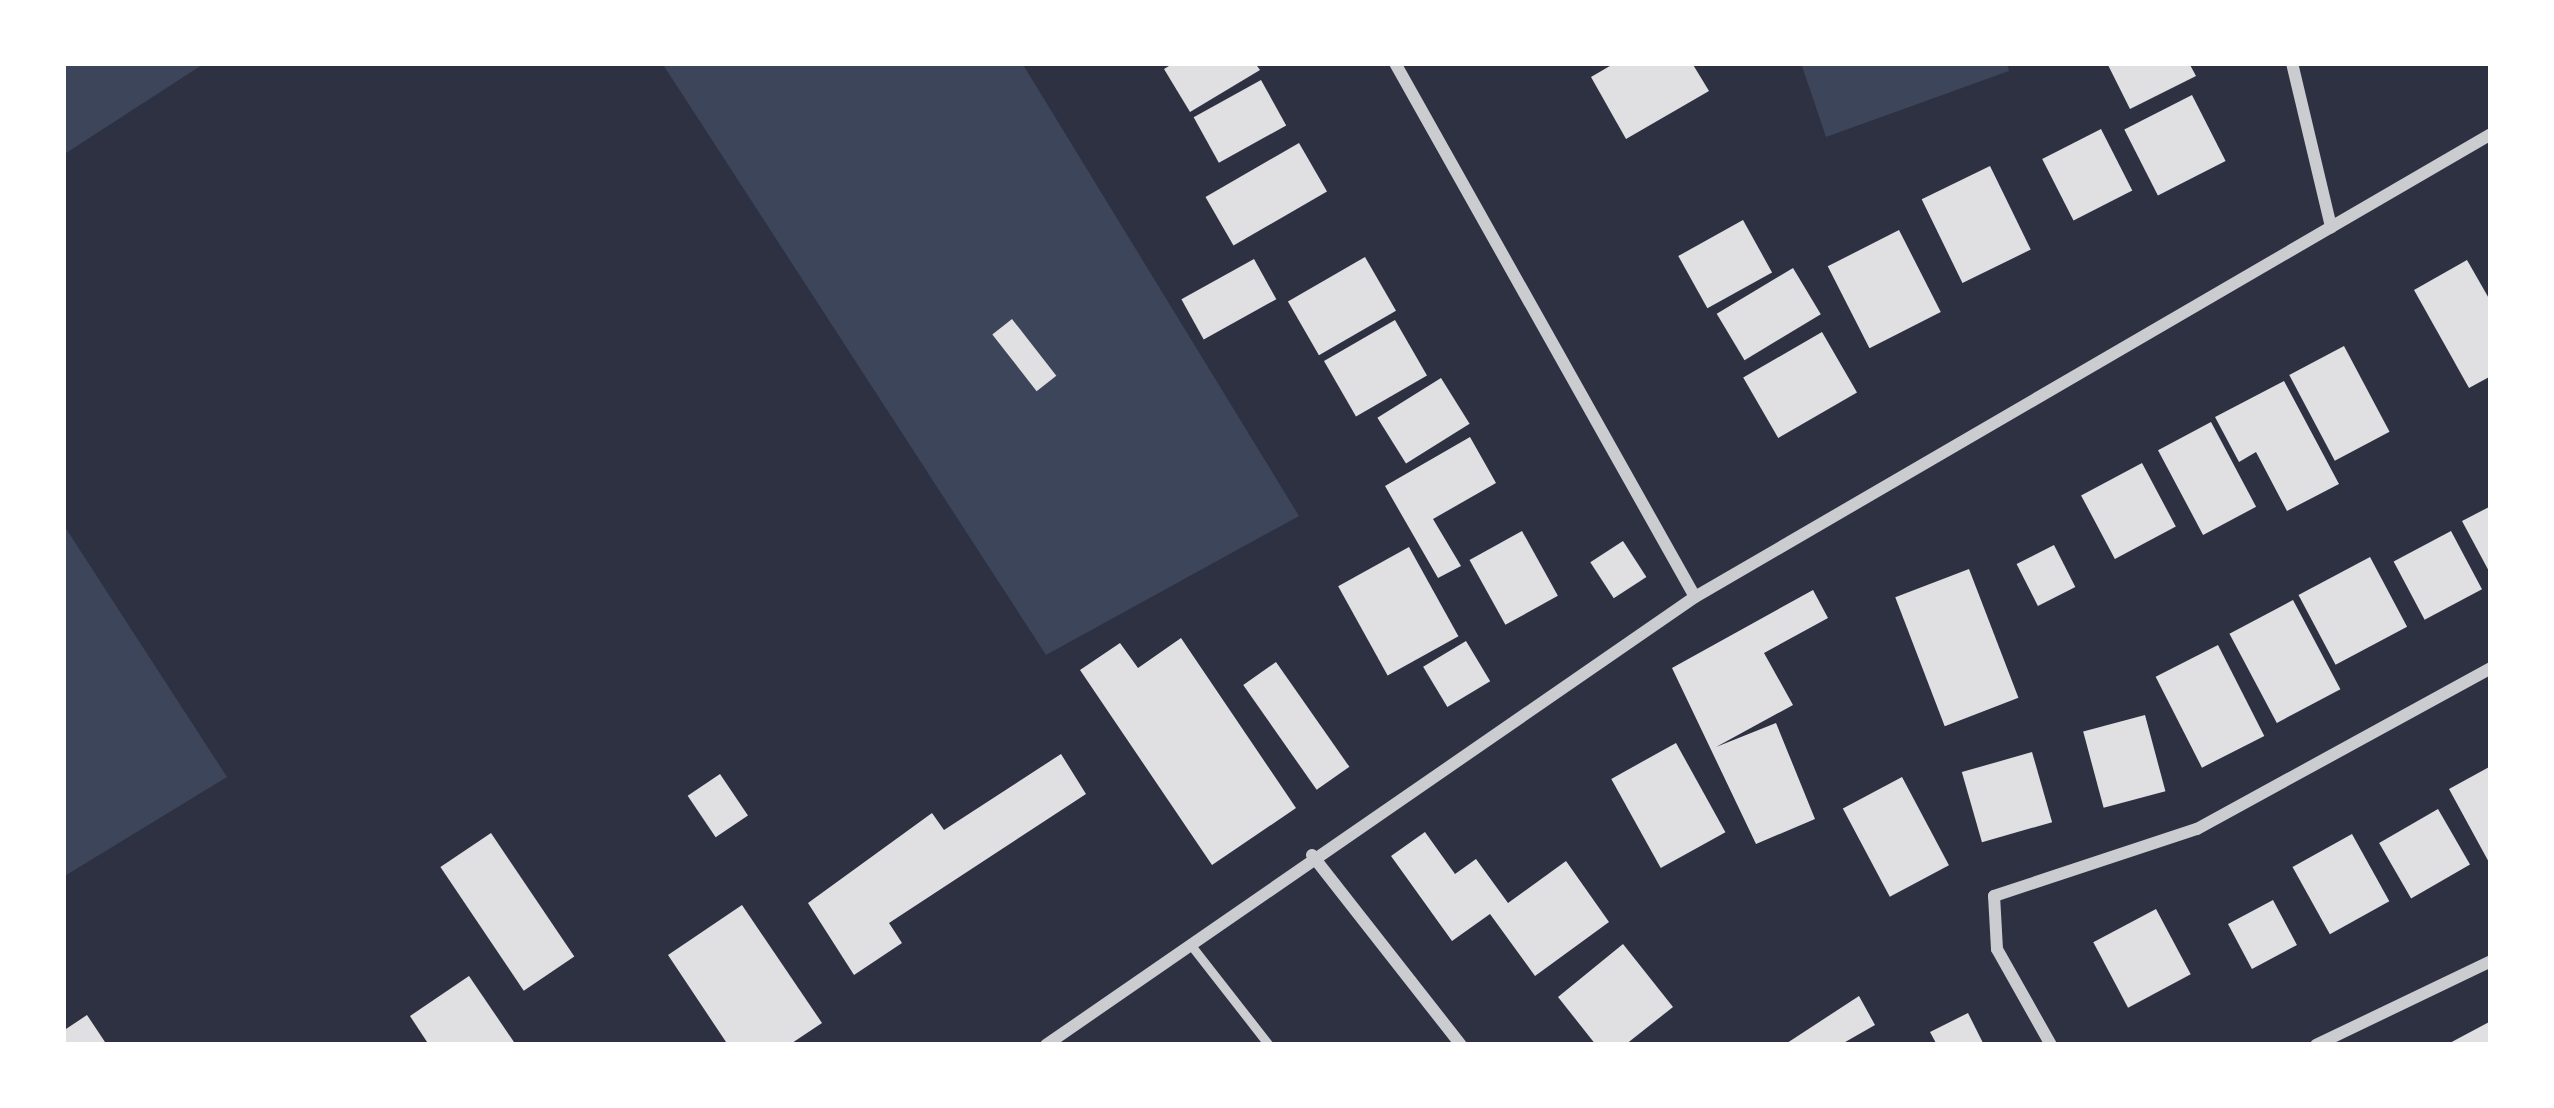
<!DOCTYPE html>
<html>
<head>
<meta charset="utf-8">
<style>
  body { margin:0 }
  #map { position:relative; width:2554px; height:1108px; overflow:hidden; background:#2d3142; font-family:"Space Grotesk",sans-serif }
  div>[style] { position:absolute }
  .green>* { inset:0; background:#3c4559 }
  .building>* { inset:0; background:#e0e0e3; transform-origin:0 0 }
  .service>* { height:9px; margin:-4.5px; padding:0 4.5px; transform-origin:4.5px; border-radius:4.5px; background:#caccd0 }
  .minor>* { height:12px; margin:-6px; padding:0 6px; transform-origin:6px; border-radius:6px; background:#caccd0 }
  span { translate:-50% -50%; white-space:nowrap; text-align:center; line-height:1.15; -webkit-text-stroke:9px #fff; paint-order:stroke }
  .frame { position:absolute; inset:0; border:66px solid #fff; pointer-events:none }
</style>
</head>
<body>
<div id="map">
  <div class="green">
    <div style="clip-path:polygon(63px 63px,205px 63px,63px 155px)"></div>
    <div style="clip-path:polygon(662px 63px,1022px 63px,1299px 516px,1046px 655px)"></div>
    <div style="clip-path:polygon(1801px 63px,2007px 63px,2009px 71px,1826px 137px)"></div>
    <div style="clip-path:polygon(63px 524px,227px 777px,63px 877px)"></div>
  </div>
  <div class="building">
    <div style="clip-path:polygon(1174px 63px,1255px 63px,1260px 70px,1190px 112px,1164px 69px)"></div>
    <div style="clip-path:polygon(1615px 63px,1692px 63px,1709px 91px,1626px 139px,1591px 77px)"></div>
    <div style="clip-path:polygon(2107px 63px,2189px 63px,2196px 76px,2130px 109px)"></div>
    <div style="left:1261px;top:80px;width:52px;height:77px;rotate:61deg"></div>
    <div style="left:2192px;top:95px;width:74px;height:76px;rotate:63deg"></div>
    <div style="left:2101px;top:129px;width:69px;height:66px;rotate:63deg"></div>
    <div style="left:1299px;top:143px;width:56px;height:108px;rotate:60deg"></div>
    <div style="left:1990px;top:166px;width:93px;height:76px;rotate:64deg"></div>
    <div style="left:1743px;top:220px;width:60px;height:74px;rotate:61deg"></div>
    <div style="left:1899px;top:230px;width:92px;height:80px;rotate:63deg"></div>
    <div style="left:1365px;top:257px;width:62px;height:89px;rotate:60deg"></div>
    <div style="left:1254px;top:259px;width:46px;height:83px;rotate:61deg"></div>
    <div style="clip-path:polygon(2467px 260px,2491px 302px,2491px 376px,2469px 388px,2414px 290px)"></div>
    <div style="left:1793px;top:268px;width:54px;height:89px;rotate:59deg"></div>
    <div style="left:1012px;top:319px;width:72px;height:25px;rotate:52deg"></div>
    <div style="left:1395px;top:320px;width:64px;height:82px;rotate:60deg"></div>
    <div style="left:1822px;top:332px;width:70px;height:91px;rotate:60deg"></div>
    <div style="left:2344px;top:346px;width:97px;height:62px;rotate:62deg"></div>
    <div style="left:1441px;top:378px;width:54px;height:75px;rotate:58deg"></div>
    <div style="clip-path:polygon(2284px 381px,2339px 484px,2287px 511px,2256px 452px,2239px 462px,2215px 417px)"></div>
    <div style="left:2211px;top:422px;width:96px;height:60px;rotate:62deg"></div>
    <div style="clip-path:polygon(1470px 437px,1496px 483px,1433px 519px,1461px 566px,1438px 578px,1385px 486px)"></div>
    <div style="left:2142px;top:463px;width:72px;height:69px;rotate:62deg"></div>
    <div style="clip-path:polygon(2491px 506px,2491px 575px,2462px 521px)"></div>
    <div style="left:1522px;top:531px;width:74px;height:60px;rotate:61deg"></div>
    <div style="left:2451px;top:531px;width:66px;height:65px;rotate:62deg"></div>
    <div style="left:1623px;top:541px;width:43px;height:39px;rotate:57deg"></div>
    <div style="left:2054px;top:545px;width:47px;height:42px;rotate:63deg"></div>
    <div style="left:1409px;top:547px;width:102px;height:81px;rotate:61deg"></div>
    <div style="left:2370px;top:557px;width:79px;height:81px;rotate:62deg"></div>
    <div style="left:1969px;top:569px;width:138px;height:79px;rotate:69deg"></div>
    <div style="clip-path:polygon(1813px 590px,1828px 618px,1764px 653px,1793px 705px,1716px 747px,1776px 723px,1815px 819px,1756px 844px,1672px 668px)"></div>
    <div style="left:2293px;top:600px;width:101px;height:72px;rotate:62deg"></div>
    <div style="clip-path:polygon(1181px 638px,1296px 808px,1212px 865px,1080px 670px,1120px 643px,1138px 668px)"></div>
    <div style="left:1466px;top:641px;width:47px;height:50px;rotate:59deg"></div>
    <div style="left:2218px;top:645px;width:102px;height:70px;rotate:63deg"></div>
    <div style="left:1276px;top:662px;width:128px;height:40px;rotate:55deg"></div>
    <div style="left:2145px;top:715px;width:79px;height:64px;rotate:75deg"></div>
    <div style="left:1676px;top:743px;width:102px;height:74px;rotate:61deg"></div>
    <div style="left:2032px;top:752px;width:73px;height:73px;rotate:74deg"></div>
    <div style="clip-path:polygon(1061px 754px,1086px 794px,889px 923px,902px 943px,854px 975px,808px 903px,932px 813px,944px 830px)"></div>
    <div style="clip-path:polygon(2491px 766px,2491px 866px,2449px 789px)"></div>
    <div style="left:720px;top:774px;width:50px;height:39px;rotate:56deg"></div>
    <div style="left:1902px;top:777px;width:100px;height:67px;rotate:62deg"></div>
    <div style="left:2438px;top:809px;width:64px;height:68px;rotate:60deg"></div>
    <div style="clip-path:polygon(1425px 832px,1455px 874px,1476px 859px,1508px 903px,1566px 861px,1609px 922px,1535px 976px,1490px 914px,1452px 941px,1391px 856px)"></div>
    <div style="left:491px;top:833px;width:149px;height:61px;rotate:56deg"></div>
    <div style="left:2352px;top:834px;width:77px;height:68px;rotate:61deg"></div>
    <div style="left:2273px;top:900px;width:51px;height:51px;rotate:62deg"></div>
    <div style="clip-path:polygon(742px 905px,822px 1023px,789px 1045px,728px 1045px,668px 955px)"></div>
    <div style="left:2156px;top:909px;width:74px;height:71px;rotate:62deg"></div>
    <div style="clip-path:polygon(1623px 944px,1673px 1007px,1625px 1045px,1596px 1045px,1558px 997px)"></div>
    <div style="clip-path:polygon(469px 976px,516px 1045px,429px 1045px,410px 1016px)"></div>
    <div style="clip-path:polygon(1859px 996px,1875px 1025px,1840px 1045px,1784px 1045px)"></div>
    <div style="clip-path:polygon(1968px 1013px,1984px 1045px,1937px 1045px,1930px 1032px)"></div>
    <div style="clip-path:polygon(87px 1015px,107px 1045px,63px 1045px,63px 1031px)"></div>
    <div style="clip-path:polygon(2491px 1021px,2491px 1045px,2446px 1045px)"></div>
  </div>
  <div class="service">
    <div style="left:1190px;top:944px;width:128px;rotate:52deg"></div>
  </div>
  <div class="minor">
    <div style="left:1395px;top:63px;width:612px;rotate:60.67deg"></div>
    <div style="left:2292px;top:63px;width:169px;rotate:76.6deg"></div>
    <div style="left:1312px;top:855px;width:241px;rotate:51.9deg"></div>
    <div style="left:1046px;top:1045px;width:789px;rotate:-34.62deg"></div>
    <div style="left:1695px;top:597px;width:921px;rotate:-30.18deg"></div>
    <div style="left:2051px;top:1045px;width:110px;rotate:-119.4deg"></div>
    <div style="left:1997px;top:949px;width:53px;rotate:-93.2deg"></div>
    <div style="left:1994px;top:896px;width:214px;rotate:-18.3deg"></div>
    <div style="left:2197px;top:829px;width:335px;rotate:-28.7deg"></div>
    <div style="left:2316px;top:1045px;width:194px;rotate:-25.6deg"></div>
  </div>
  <div class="frame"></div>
</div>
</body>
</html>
